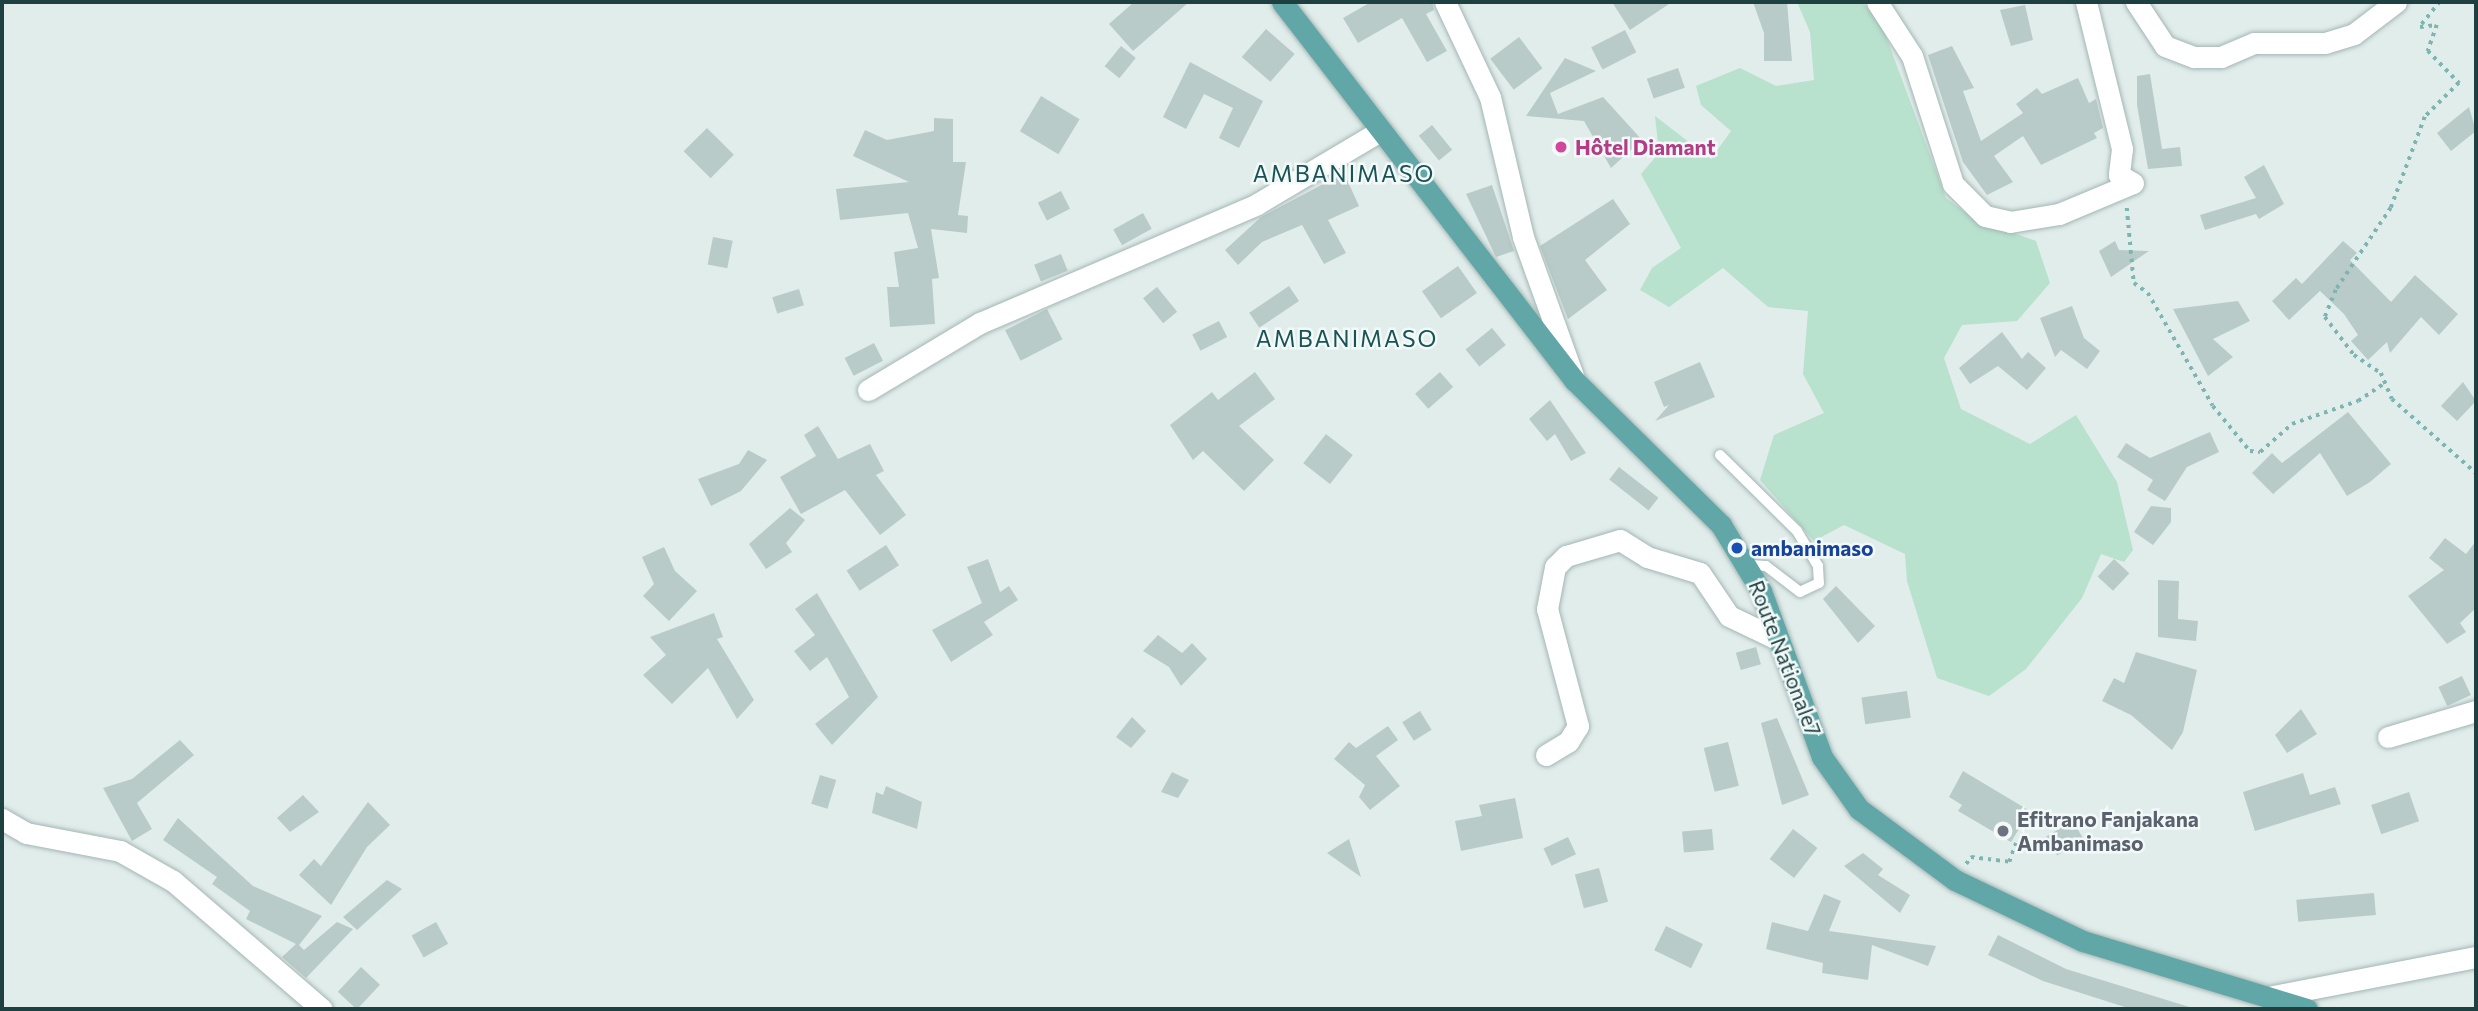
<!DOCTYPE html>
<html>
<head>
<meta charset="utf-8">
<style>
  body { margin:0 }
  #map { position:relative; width:2478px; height:1011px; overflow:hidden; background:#e1edeb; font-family:Commissioner,sans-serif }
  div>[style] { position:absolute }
  .green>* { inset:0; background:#b8e1ce }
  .building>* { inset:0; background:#b9cbc8; transform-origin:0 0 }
  .path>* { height:3.5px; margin-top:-1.75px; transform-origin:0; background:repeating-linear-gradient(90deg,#7eb4b2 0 3.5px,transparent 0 8.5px) }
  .roads { filter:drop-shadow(0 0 2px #a3b6b4) drop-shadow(0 0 2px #a3b6b4) }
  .lane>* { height:10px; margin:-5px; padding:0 5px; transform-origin:5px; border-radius:5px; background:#fff }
  .street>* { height:21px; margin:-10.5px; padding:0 10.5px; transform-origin:10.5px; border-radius:10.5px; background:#fff }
  .secondary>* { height:21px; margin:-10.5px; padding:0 10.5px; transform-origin:10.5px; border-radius:10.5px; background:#fff }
  .primary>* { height:21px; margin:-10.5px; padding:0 10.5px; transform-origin:10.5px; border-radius:10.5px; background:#61a7a8 }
  .dots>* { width:19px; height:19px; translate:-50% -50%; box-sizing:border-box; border:4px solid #f2f9f8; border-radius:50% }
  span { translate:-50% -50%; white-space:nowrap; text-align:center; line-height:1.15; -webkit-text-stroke:5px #f2f9f8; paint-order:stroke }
  .hotel-label { font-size:21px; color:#b23c85; font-weight:700 }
  .left { translate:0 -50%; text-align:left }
  .transit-label { font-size:21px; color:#164399; font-weight:700 }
  .street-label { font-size:21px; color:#1f4040 }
  .worship-label { font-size:21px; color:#5b616d; font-weight:700 }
  .neighbourhood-label { font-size:23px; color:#195355; letter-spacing:2px }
  .frame { position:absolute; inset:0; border:4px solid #1f4040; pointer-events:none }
</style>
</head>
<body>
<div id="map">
  <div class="green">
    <div style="clip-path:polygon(1797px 2px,1862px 2px,1881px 23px,1946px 198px,1974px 219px,2036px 241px,2050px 283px,2017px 321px,1962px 325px,1944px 358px,1961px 409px,2030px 444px,2076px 415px,2117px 482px,2133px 550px,2124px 562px,2101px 554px,2082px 598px,2026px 669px,1989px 696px,1937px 678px,1907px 581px,1905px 554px,1844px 525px,1814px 541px,1760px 480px,1774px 435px,1824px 413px,1803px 374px,1808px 311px,1768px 307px,1723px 268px,1669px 307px,1640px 290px,1652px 268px,1681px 248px,1641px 174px,1659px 153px,1655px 116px,1711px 159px,1731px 131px,1701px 105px,1696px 86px,1740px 68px,1776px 86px,1814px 80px,1810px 32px)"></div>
  </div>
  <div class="building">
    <div style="clip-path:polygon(1134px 2px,1189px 2px,1133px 51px,1109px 24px)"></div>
    <div style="clip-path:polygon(1371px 2px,1432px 2px,1434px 10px,1426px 14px,1447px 51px,1427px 62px,1402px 18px,1358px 43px,1343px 18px)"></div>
    <div style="clip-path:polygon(1612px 2px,1672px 2px,1630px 30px)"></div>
    <div style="clip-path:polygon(1753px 2px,1787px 2px,1792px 61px,1764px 61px,1764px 33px)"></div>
    <div style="clip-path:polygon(2025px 5px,2033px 40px,2011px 46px,2000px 10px)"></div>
    <div style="left:1266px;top:29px;width:38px;height:37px;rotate:41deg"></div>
    <div style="left:1625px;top:30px;width:25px;height:38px;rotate:63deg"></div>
    <div style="left:1519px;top:37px;width:39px;height:36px;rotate:53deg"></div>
    <div style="left:1121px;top:46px;width:19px;height:26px;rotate:39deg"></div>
    <div style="clip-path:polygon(1952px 46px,1974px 88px,1963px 91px,1981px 141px,2023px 113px,2016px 104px,2037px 88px,2042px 94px,2078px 78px,2089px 103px,2096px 99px,2103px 128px,2094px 133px,2097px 138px,2041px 165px,2023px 136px,1994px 156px,2013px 182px,1987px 195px,1963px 162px,1928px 55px)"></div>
    <div style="clip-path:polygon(1565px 58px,1596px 71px,1550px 93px,1558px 114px,1603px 97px,1642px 140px,1611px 168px,1584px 121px,1526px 116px)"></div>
    <div style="clip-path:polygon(1190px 62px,1263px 101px,1239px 148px,1219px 138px,1233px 108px,1204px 94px,1186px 129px,1163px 117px)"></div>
    <div style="left:1678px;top:68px;width:21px;height:33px;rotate:71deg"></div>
    <div style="clip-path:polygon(2150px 74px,2162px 149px,2180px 147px,2182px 166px,2148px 169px,2137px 105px,2137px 76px)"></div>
    <div style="left:1041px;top:96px;width:45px;height:41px;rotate:31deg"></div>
    <div style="clip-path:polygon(2469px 107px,2476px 131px,2451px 151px,2437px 133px)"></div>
    <div style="clip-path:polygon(934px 118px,953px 119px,953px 162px,966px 162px,958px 215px,968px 216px,967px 233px,931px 229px,939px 278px,932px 279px,935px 324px,890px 327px,887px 287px,899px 287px,894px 252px,918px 248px,908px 213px,840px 220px,836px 189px,909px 182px,853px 156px,865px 130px,887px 140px,934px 131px)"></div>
    <div style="left:1432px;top:125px;width:32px;height:17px;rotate:51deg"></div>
    <div style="left:707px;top:128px;width:38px;height:33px;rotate:45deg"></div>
    <div style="clip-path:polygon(2264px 165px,2284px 204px,2259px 219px,2256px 214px,2205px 230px,2200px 215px,2256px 198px,2244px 177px)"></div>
    <div style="clip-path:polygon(1344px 173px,1359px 206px,1328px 220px,1346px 253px,1324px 264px,1302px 225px,1262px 242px,1238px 265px,1225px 250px,1261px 217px)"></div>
    <div style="clip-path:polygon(1492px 185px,1514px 251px,1496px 257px,1466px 194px)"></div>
    <div style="left:1061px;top:191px;width:20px;height:26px;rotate:63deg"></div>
    <div style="clip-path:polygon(1613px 199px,1630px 224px,1585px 260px,1607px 290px,1568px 319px,1540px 246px)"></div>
    <div style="left:1143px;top:213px;width:18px;height:34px;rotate:61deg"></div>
    <div style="left:713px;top:237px;width:20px;height:28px;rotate:11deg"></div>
    <div style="clip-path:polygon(2115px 241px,2119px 250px,2149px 251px,2111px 277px,2099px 251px)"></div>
    <div style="clip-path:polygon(2343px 241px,2357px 253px,2350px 260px,2391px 302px,2415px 275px,2458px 314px,2439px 335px,2421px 317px,2390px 353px,2387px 342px,2368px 360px,2351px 341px,2358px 335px,2344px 314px,2320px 291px,2289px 320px,2272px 301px,2296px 278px,2302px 284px)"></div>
    <div style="left:1061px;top:254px;width:18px;height:29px;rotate:68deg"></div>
    <div style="left:1458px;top:266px;width:33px;height:44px;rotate:55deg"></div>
    <div style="left:1289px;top:286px;width:18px;height:48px;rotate:56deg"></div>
    <div style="left:1157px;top:287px;width:32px;height:18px;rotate:51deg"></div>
    <div style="left:799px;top:289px;width:17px;height:28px;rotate:73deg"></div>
    <div style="clip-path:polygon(2238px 301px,2250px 321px,2213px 339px,2233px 357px,2208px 376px,2173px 309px)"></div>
    <div style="clip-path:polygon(2072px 306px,2084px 338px,2100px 351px,2087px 369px,2061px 350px,2055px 357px,2040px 318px)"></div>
    <div style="left:1047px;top:309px;width:34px;height:47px;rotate:63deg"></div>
    <div style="left:1219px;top:321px;width:18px;height:30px;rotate:63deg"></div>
    <div style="left:1492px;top:328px;width:22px;height:34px;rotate:51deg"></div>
    <div style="clip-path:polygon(2002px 332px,2022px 359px,2028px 352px,2046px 368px,2027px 390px,1998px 366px,1970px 384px,1959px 368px)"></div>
    <div style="left:874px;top:343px;width:20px;height:33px;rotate:63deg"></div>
    <div style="clip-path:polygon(1700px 362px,1715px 397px,1655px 421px,1669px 405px,1664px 407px,1654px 382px)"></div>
    <div style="clip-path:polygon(1255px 372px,1275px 399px,1239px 426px,1274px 460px,1244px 491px,1203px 451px,1193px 460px,1170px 425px,1212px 392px,1218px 400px)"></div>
    <div style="left:1440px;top:372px;width:20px;height:33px;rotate:49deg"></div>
    <div style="clip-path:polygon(2463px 382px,2476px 401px,2457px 421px,2441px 406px)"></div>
    <div style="clip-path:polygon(1550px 400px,1586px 453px,1571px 461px,1555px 434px,1547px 441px,1529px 419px)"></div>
    <div style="clip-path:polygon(2348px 412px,2391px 464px,2370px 482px,2347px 496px,2320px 453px,2273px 494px,2252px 473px,2272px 453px,2282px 463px)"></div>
    <div style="clip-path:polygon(818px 426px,838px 459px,870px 444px,884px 471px,876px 475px,906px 515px,880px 535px,845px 490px,801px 514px,780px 477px,816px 456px,804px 435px)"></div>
    <div style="clip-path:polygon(2210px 432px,2219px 452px,2187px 467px,2165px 501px,2147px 490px,2153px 480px,2117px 457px,2126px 443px,2150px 458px)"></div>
    <div style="left:1326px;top:434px;width:34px;height:37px;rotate:38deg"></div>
    <div style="clip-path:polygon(748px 450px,767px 460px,741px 491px,711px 506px,698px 479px,739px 464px)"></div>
    <div style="left:1619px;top:467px;width:50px;height:16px;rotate:38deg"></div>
    <div style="clip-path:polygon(2151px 506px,2171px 508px,2171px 522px,2153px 545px,2134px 532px)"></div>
    <div style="clip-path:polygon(790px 508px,805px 520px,786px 543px,792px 552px,766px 569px,749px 544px)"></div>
    <div style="clip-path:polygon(2445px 538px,2466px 554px,2476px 541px,2476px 608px,2460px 623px,2466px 632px,2447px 644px,2408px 596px,2444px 570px,2429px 558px)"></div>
    <div style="left:886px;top:545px;width:24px;height:47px;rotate:57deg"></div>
    <div style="clip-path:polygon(664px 547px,675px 571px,697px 591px,669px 621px,643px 596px,654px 584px,642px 557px)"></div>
    <div style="clip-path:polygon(988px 559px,1000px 592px,1009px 586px,1018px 600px,984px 622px,993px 635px,951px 662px,932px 630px,982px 603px,967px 567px)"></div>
    <div style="left:2114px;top:559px;width:21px;height:24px;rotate:43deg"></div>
    <div style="clip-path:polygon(2158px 580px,2179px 581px,2178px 619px,2198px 621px,2196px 641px,2158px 637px)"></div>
    <div style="clip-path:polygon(1836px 586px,1875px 626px,1858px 643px,1823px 599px)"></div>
    <div style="clip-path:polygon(817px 593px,878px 697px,832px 745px,815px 724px,849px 697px,827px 657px,810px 671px,794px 651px,815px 635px,795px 609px)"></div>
    <div style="clip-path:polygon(714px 613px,723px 637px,717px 639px,754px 700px,737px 719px,708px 668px,672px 704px,643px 675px,666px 655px,650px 637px)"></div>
    <div style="clip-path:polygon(1158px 635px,1182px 653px,1192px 643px,1207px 659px,1181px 686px,1169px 667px,1143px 651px)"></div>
    <div style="left:1756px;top:647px;width:18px;height:21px;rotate:74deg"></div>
    <div style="clip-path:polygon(2136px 652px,2197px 670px,2183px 732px,2172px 750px,2131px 715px,2102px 701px,2114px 678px,2124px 683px)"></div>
    <div style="left:2462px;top:676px;width:21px;height:26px;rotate:65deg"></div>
    <div style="left:1907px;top:691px;width:27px;height:46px;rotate:82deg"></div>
    <div style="clip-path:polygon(2301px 709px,2317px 734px,2287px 753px,2275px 735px)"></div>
    <div style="left:1420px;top:711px;width:22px;height:21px;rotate:58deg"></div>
    <div style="clip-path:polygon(1132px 717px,1146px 731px,1131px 748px,1116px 737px)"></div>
    <div style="clip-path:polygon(1777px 718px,1809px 795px,1782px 805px,1761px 723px)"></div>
    <div style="clip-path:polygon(1388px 726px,1398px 740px,1376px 756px,1400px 786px,1370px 810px,1359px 797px,1365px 785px,1334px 759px,1349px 742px,1356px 748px)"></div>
    <div style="clip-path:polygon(180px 740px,194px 755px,137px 803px,152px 829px,132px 841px,103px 788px,132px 779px)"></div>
    <div style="left:1728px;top:742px;width:45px;height:25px;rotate:76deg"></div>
    <div style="clip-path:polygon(1963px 771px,2030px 811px,2011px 842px,1958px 811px,1962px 805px,1949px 797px)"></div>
    <div style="clip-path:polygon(1172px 772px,1189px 780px,1178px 798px,1161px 792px)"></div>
    <div style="clip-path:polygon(2303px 773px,2310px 795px,2335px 787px,2341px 804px,2255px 831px,2243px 792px)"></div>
    <div style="left:820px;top:775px;width:17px;height:30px;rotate:17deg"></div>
    <div style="clip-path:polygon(886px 786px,922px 802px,917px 829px,872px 813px,876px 792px,883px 795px)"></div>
    <div style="left:2409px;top:792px;width:31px;height:40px;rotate:71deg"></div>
    <div style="clip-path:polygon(303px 795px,319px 812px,290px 832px,277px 818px)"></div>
    <div style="clip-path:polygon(1515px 798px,1523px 838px,1461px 851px,1455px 821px,1482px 816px,1479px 805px)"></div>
    <div style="clip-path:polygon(368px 802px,390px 825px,367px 847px,331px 905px,299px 875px,314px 859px,321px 866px)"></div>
    <div style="clip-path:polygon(178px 818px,253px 886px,322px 916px,299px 945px,304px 950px,337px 922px,353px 929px,306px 978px,282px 957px,296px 944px,246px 919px,250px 911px,212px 884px,217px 877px,163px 840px)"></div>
    <div style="left:2073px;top:821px;width:22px;height:31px;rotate:60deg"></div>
    <div style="left:1712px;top:829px;width:21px;height:30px;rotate:85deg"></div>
    <div style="left:1793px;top:829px;width:31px;height:38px;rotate:38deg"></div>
    <div style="left:1568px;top:837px;width:19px;height:27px;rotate:65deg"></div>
    <div style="clip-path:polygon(1349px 839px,1361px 877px,1327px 853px)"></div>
    <div style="clip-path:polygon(1863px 853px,1883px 869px,1878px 875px,1910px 895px,1900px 913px,1844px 866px)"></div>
    <div style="left:1599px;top:868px;width:35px;height:25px;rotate:75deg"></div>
    <div style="clip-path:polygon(387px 880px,402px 889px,357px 930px,343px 917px)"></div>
    <div style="left:2374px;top:893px;width:22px;height:78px;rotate:85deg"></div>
    <div style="clip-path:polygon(1824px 894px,1841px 901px,1829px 931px,1936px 946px,1928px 966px,1872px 945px,1868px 980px,1822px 973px,1823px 963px,1766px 949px,1772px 922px,1808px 931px)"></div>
    <div style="left:436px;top:922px;width:25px;height:28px;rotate:61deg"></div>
    <div style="left:1666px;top:926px;width:41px;height:27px;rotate:26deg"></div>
    <div style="clip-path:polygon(1998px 935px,2066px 969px,2196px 1009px,2131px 1009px,2043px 981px,1988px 955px)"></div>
    <div style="left:361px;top:967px;width:26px;height:34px;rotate:43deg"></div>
  </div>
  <div class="path">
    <div style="left:2440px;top:2px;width:32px;rotate:129deg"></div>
    <div style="left:2420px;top:27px;width:17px;rotate:-7deg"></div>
    <div style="left:2437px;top:25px;width:28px;rotate:109deg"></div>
    <div style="left:2428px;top:51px;width:45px;rotate:45.9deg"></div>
    <div style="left:2459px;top:83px;width:48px;rotate:135deg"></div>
    <div style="left:2425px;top:117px;width:97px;rotate:110.5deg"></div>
    <div style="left:2391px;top:208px;width:99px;rotate:123.9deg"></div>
    <div style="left:2336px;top:290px;width:29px;rotate:112deg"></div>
    <div style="left:2325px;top:317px;width:48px;rotate:52.7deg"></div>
    <div style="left:2354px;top:355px;width:32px;rotate:34deg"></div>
    <div style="left:2381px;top:373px;width:28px;rotate:67deg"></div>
    <div style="left:2392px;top:399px;width:112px;rotate:41.4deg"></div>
    <div style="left:2127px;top:208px;width:75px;rotate:84.7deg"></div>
    <div style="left:2134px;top:283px;width:17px;rotate:36deg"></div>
    <div style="left:2148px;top:293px;width:130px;rotate:60.1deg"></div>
    <div style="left:2213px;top:406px;width:58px;rotate:50.6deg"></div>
    <div style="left:2250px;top:451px;width:10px;rotate:6deg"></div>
    <div style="left:2260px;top:452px;width:43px;rotate:-41.2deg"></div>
    <div style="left:2292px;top:424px;width:70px;rotate:-19.2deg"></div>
    <div style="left:2358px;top:401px;width:32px;rotate:-34deg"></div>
    <div style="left:1966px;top:864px;width:9px;rotate:-54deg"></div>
    <div style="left:1971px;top:857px;width:38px;rotate:7deg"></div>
    <div style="left:2009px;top:862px;width:20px;rotate:-70deg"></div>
  </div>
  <div class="roads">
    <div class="lane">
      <div style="left:1720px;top:455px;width:108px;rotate:44.6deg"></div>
      <div style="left:1797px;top:531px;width:41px;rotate:59deg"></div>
      <div style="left:1818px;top:566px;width:17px;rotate:87deg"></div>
      <div style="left:1819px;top:583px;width:21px;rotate:155deg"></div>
      <div style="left:1800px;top:592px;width:43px;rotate:-142.6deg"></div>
      <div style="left:1766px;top:566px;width:16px;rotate:-176deg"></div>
    </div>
    <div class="street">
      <div style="left:1445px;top:2px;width:105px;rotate:64.7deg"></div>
      <div style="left:1490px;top:97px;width:144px;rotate:76.7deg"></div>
      <div style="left:1523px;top:237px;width:148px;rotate:70.2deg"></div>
      <div style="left:1877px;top:2px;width:64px;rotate:57.1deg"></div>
      <div style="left:1912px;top:56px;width:134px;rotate:72.2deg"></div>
      <div style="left:1953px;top:184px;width:45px;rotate:45deg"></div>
      <div style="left:1985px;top:216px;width:26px;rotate:13deg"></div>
      <div style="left:2010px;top:222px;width:50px;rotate:-9.3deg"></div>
      <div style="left:2059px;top:214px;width:80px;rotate:-22.7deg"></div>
      <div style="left:2086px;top:2px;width:151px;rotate:76.2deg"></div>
      <div style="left:2122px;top:149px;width:26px;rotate:97deg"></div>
      <div style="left:2119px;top:175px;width:16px;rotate:30deg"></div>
      <div style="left:2136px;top:2px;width:53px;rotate:56.6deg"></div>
      <div style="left:2165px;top:46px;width:31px;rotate:21deg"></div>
      <div style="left:2194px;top:57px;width:27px"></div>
      <div style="left:2221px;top:57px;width:36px;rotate:-23deg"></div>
      <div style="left:2254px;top:43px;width:71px"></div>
      <div style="left:2325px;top:43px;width:30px;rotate:-17deg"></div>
      <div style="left:2354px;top:34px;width:53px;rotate:-37.3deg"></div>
      <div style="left:868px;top:390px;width:131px;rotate:-30.9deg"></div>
      <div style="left:980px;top:323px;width:301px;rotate:-23.2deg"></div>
      <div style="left:1257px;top:204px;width:143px;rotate:-30.7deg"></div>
      <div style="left:2388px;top:737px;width:92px;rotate:-16.5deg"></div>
      <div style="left:1546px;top:755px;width:26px;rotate:-31deg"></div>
      <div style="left:1568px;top:742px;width:19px;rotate:-58deg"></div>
      <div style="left:1578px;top:726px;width:121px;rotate:-104.8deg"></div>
      <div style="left:1547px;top:609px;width:43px;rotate:-79.2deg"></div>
      <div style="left:1555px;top:567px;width:16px;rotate:-45deg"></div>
      <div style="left:1566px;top:556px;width:56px;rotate:-16.5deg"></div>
      <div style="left:1620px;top:540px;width:32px;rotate:32deg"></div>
      <div style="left:1647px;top:557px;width:55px;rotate:16.8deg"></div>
      <div style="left:1700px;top:573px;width:52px;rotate:56deg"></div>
      <div style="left:1729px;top:616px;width:51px;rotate:25.6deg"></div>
      <div style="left:2px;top:819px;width:28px;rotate:30deg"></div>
      <div style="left:26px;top:833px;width:96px;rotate:10.8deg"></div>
      <div style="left:120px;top:851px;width:61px;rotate:29.5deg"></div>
      <div style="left:173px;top:881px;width:196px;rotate:40.7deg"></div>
    </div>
    <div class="secondary">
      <div style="left:2273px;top:996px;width:207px;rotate:-10.9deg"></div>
    </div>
    <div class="primary">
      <div style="left:1282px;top:2px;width:479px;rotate:52.3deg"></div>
      <div style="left:1575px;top:381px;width:205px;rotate:44.6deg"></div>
      <div style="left:1721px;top:525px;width:77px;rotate:58.8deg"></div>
      <div style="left:1761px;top:591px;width:177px;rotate:69.8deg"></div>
      <div style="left:1822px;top:757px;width:64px;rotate:54.6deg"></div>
      <div style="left:1859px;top:809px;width:119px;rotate:36.5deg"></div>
      <div style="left:1955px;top:880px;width:142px;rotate:25.5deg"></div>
      <div style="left:2083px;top:941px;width:234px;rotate:16.9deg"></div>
    </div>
  </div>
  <div class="dots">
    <div style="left:1561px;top:147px;background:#d1479c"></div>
    <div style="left:1737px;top:548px;background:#1a4fb4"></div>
    <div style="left:2003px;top:831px;background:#6b7280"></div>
  </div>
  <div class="hotel-label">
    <span class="left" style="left:1575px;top:147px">Hôtel Diamant</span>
  </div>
  <div class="transit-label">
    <span class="left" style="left:1751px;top:548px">ambanimaso</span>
  </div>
  <div class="street-label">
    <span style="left:1785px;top:658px;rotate:69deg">Route Nationale7</span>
  </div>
  <div class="worship-label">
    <span class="left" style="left:2017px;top:831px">Efitrano Fanjakana<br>Ambanimaso</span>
  </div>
  <div class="neighbourhood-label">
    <span style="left:1344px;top:173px">AMBANIMASO</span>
    <span style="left:1347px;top:338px">AMBANIMASO</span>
  </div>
  <div class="frame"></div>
</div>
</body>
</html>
